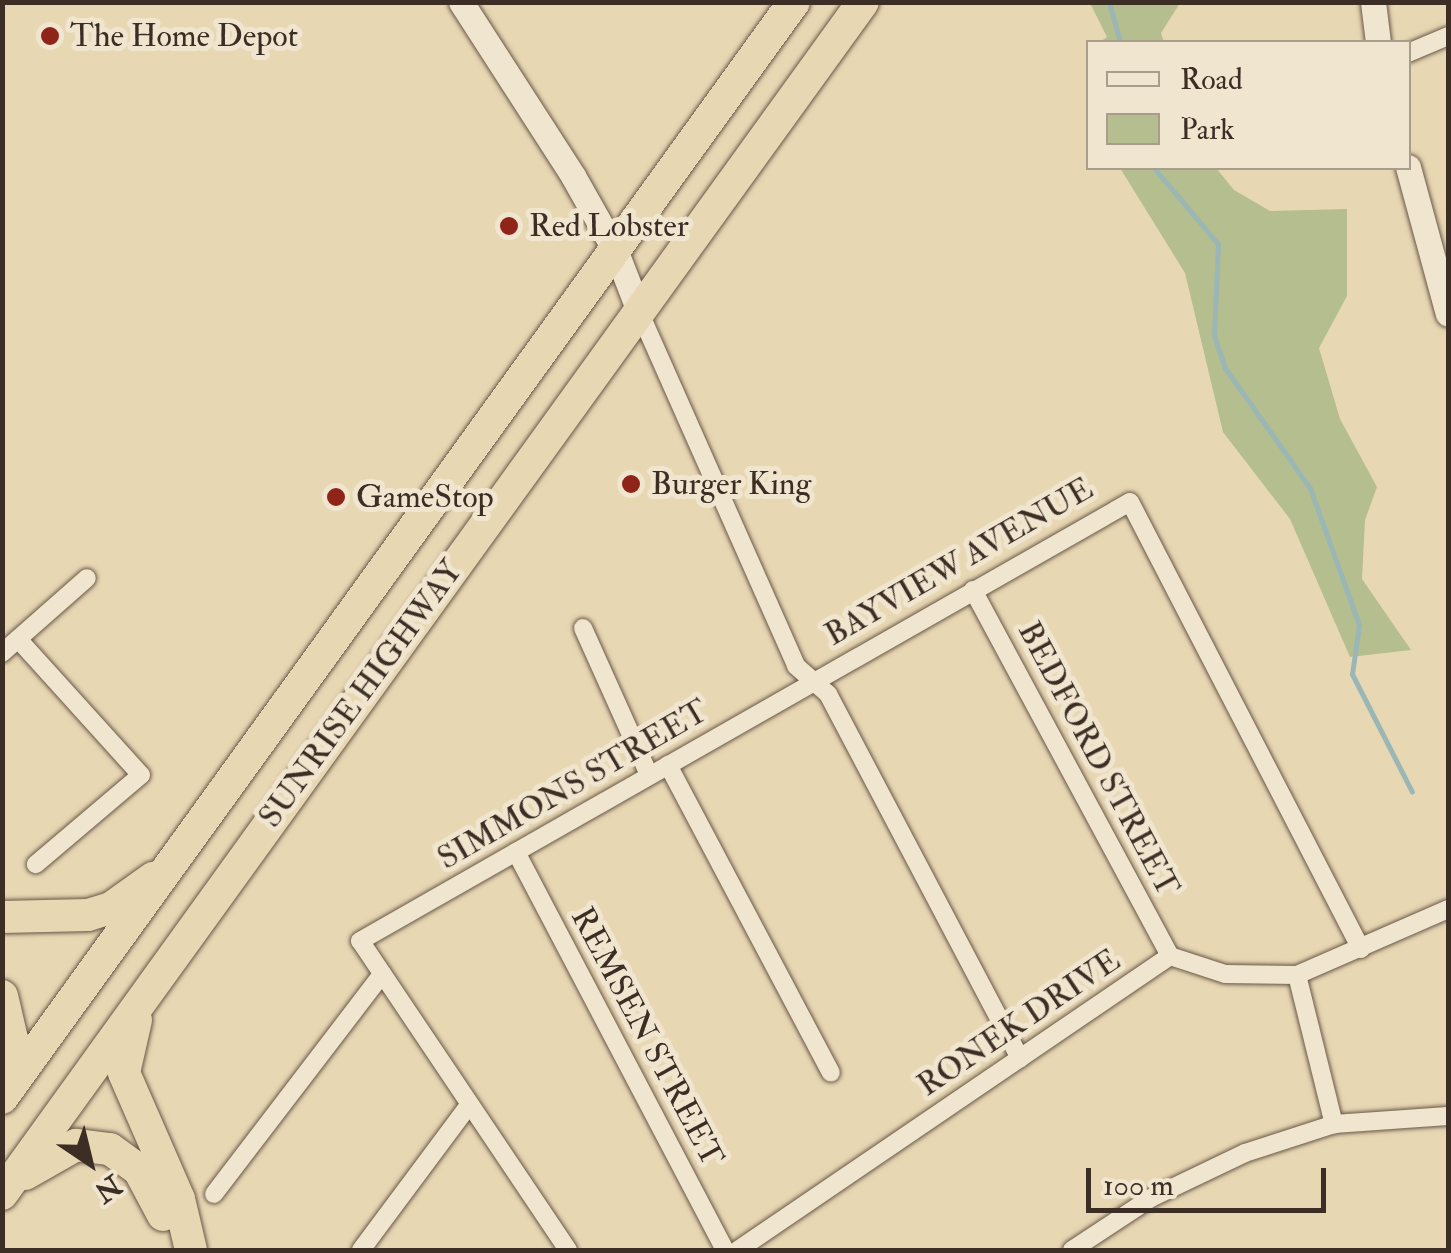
<!DOCTYPE html>
<html>
<head>
<meta charset="utf-8">
<style>
  body { margin:0 }
  #map { position:relative; width:1451px; height:1253px; overflow:hidden; background:#e8d7b3; font-family:"IM FELL Double Pica",serif }
  div>[style] { position:absolute }
  .green>* { inset:0; background:#b4be8e }
  .stream>* { height:5px; margin:-2.5px; padding:0 2.5px; transform-origin:2.5px; border-radius:2.5px; background:#9ab7b6 }
  .roads { filter:drop-shadow(0 0 2px #685848) drop-shadow(0 0 2px #685848) }
  .street>* { height:18px; margin:-9px; padding:0 9px; transform-origin:9px; border-radius:9px; background:#f0e5ce }
  .secondary>* { height:25px; margin:-12.5px; padding:0 12.5px; transform-origin:12.5px; border-radius:12.5px; background:#f0e5ce }
  .highway>* { height:32px; margin:-16px; padding:0 16px; transform-origin:16px; border-radius:16px; background:#e8d7b3 }
  .dots>* { width:28px; height:28px; translate:-50% -50%; box-sizing:border-box; border:5px solid #f0e5ce; border-radius:50% }
  span { translate:-50% -50%; white-space:nowrap; text-align:center; line-height:1.15; -webkit-text-stroke:10px #f0e5ce; paint-order:stroke }
  .poi-label { font-size:32px; color:#3d2e25 }
  .left { translate:0 -50%; text-align:left }
  .street-label { font-size:32px; color:#3d2e25 }
  .frame { position:absolute; inset:0; border:5px solid #3d2e25; pointer-events:none }
  .legend { position:absolute; left:1086px; top:40px; width:325px; height:130px; box-sizing:border-box; background:#f0e5ce; border:2px solid #a89c8a; margin:0; padding:12px 18px; list-style:none; font-size:30px; color:#3d2e25 }
  .legend li { display:flex; align-items:center; gap:20px; height:50px }
  .legend b { width:50px; border:2px solid #a89c8a }
  .north { position:absolute; left:40px; top:1113px; width:100px; height:100px; -webkit-text-stroke:8px #f0e5ce; paint-order:stroke; rotate:145deg; font-size:28px; font-weight:700; line-height:40px; text-align:center; color:#3d2e25 }
  .north::after { content:''; display:block; margin:auto; width:35px; height:45px; background:#3d2e25; clip-path:polygon(50% 0,100% 100%,50% 72%,0 100%) }
  .scale { position:absolute; left:1086px; top:1168px; width:240px; height:45px; box-sizing:border-box; border:5px solid #3d2e25; border-top:0; padding-left:12px; font-size:30px; line-height:35px; white-space:nowrap; color:#3d2e25; -webkit-text-stroke:8px #f0e5ce; paint-order:stroke }
</style>
</head>
<body>
<div id="map">
  <div class="green">
    <div style="clip-path:polygon(1090px 3px,1180px 3px,1161px 33px,1164px 42px,1100px 42px,1107px 37px)"></div>
    <div style="clip-path:polygon(1120px 168px,1216px 168px,1234px 190px,1270px 211px,1347px 209px,1347px 296px,1319px 348px,1340px 419px,1377px 487px,1365px 520px,1362px 579px,1411px 650px,1350px 657px,1290px 519px,1223px 432px,1185px 273px)"></div>
  </div>
  <div class="stream">
    <div style="left:1109px;top:2px;width:41px;rotate:74.6deg"></div>
    <div style="left:1154px;top:168px;width:99px;rotate:49.9deg"></div>
    <div style="left:1218px;top:244px;width:92px;rotate:92.5deg"></div>
    <div style="left:1214px;top:336px;width:34px;rotate:71deg"></div>
    <div style="left:1225px;top:368px;width:147px;rotate:54.7deg"></div>
    <div style="left:1310px;top:488px;width:145px;rotate:70.3deg"></div>
    <div style="left:1359px;top:625px;width:49px;rotate:98.1deg"></div>
    <div style="left:1352px;top:674px;width:132px;rotate:63deg"></div>
  </div>
  <div class="roads">
    <div class="street">
      <div style="left:1408px;top:53px;width:43px;rotate:-23deg"></div>
      <div style="left:639px;top:311px;width:388px;rotate:66.1deg"></div>
      <div style="left:796px;top:666px;width:43px;rotate:41.2deg"></div>
      <div style="left:828px;top:694px;width:412px;rotate:62.2deg"></div>
      <div style="left:973px;top:590px;width:416px;rotate:61.7deg"></div>
      <div style="left:583px;top:628px;width:161px;rotate:65.8deg"></div>
      <div style="left:18px;top:639px;width:183px;rotate:47.9deg"></div>
      <div style="left:141px;top:775px;width:138px;rotate:139.7deg"></div>
      <div style="left:2px;top:653px;width:113px;rotate:-41.4deg"></div>
      <div style="left:668px;top:765px;width:348px;rotate:62.1deg"></div>
      <div style="left:516px;top:852px;width:450px;rotate:62.3deg"></div>
      <div style="left:1297px;top:975px;width:154px;rotate:76.1deg"></div>
      <div style="left:214px;top:1194px;width:277px;rotate:-52.6deg"></div>
      <div style="left:361px;top:1250px;width:181px;rotate:-53.3deg"></div>
      <div style="left:568px;top:1250px;width:372px;rotate:-123.9deg"></div>
      <div style="left:360px;top:941px;width:886px;rotate:-29.69deg"></div>
      <div style="left:1130px;top:502px;width:503px;rotate:62.67deg"></div>
      <div style="left:738px;top:1250px;width:523px;rotate:-34.24deg"></div>
      <div style="left:1170px;top:956px;width:58px;rotate:18.1deg"></div>
      <div style="left:1225px;top:974px;width:72px;rotate:0.8deg"></div>
      <div style="left:1297px;top:975px;width:165px;rotate:-23.6deg"></div>
      <div style="left:1072px;top:1250px;width:95px;rotate:-33.4deg"></div>
      <div style="left:1151px;top:1198px;width:104px;rotate:-25.6deg"></div>
      <div style="left:1245px;top:1153px;width:94px;rotate:-18deg"></div>
      <div style="left:1334px;top:1124px;width:114px;rotate:-4deg"></div>
    </div>
    <div class="secondary">
      <div style="left:461px;top:2px;width:207px;rotate:57.2deg"></div>
      <div style="left:573px;top:176px;width:87px;rotate:60.5deg"></div>
      <div style="left:616px;top:252px;width:63px;rotate:68.7deg"></div>
      <div style="left:1373px;top:2px;width:40px;rotate:82.9deg"></div>
      <div style="left:1408px;top:167px;width:152px;rotate:74.8deg"></div>
    </div>
    <div class="highway">
      <div style="left:2px;top:917px;width:86px;rotate:-1.3deg"></div>
      <div style="left:88px;top:915px;width:24px;rotate:-17deg"></div>
      <div style="left:111px;top:908px;width:52px;rotate:-35.5deg"></div>
      <div style="left:2px;top:996px;width:44px;rotate:76.9deg"></div>
      <div style="left:12px;top:1039px;width:40px;rotate:104.4deg"></div>
      <div style="left:136px;top:1020px;width:54px;rotate:102.8deg"></div>
      <div style="left:124px;top:1073px;width:137px;rotate:66.4deg"></div>
      <div style="left:179px;top:1199px;width:52px;rotate:76.8deg"></div>
      <div style="left:2px;top:1098px;width:1352px;rotate:-54.15deg"></div>
      <div style="left:25px;top:1174px;width:59px;rotate:-29.6deg"></div>
      <div style="left:76px;top:1145px;width:34px;rotate:7deg"></div>
      <div style="left:110px;top:1149px;width:36px;rotate:36deg"></div>
      <div style="left:139px;top:1170px;width:51px;rotate:61.9deg"></div>
      <div style="left:2px;top:1194px;width:1470px;rotate:-54.16deg"></div>
    </div>
  </div>
  <div class="dots">
    <div style="left:50px;top:36px;background:#8f2418"></div>
    <div style="left:509px;top:226px;background:#8f2418"></div>
    <div style="left:631px;top:484px;background:#8f2418"></div>
    <div style="left:336px;top:497px;background:#8f2418"></div>
  </div>
  <div class="poi-label">
    <span class="left" style="left:70px;top:36px">The Home Depot</span>
    <span class="left" style="left:529px;top:226px">Red Lobster</span>
    <span class="left" style="left:651px;top:484px">Burger King</span>
    <span class="left" style="left:356px;top:497px">GameStop</span>
  </div>
  <div class="street-label">
    <span style="left:959px;top:562px;rotate:-30deg">BAYVIEW AVENUE</span>
    <span style="left:361px;top:694px;rotate:-54deg">SUNRISE HIGHWAY</span>
    <span style="left:1098px;top:759px;rotate:62deg">BEDFORD STREET</span>
    <span style="left:573px;top:785px;rotate:-30deg">SIMMONS STREET</span>
    <span style="left:1019px;top:1023px;rotate:-34deg">RONEK DRIVE</span>
    <span style="left:647px;top:1037px;rotate:62deg">REMSEN STREET</span>
  </div>
  <div class="frame"></div>
  <ul class="legend">
  <li><b style="height:12px;background:#f0e5ce"></b>Road</li>
  <li><b style="height:28px;background:#b4be8e"></b>Park</li>
  </ul>
  <div class="north">N</div>
  <div class="scale">100 m</div>
</div>
</body>
</html>
